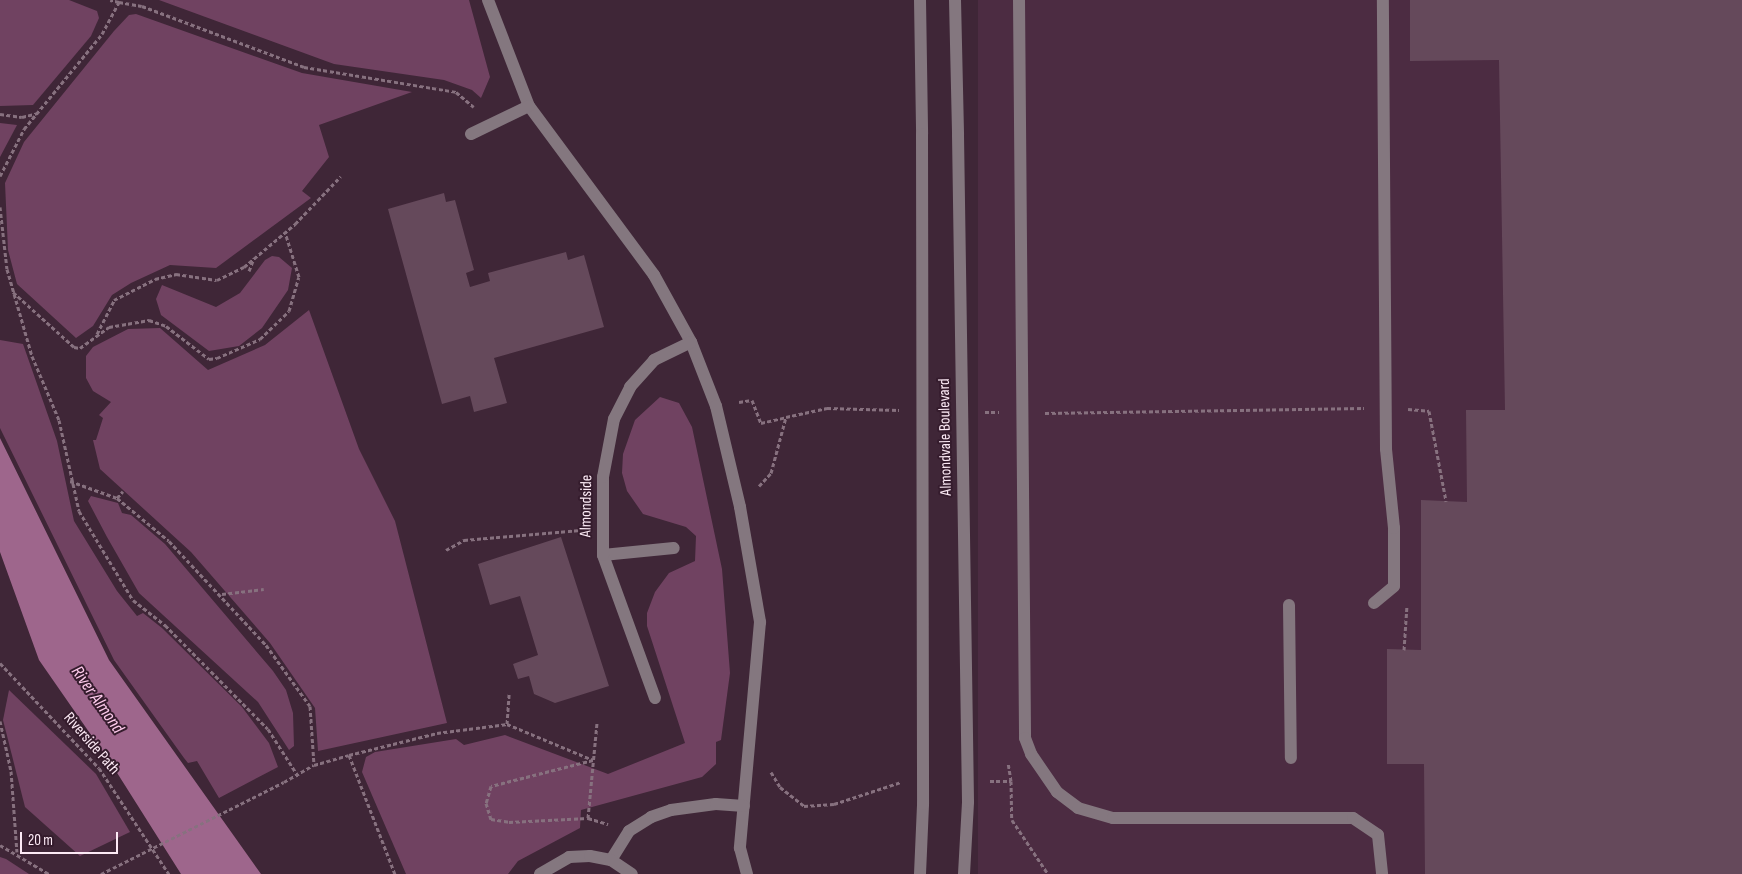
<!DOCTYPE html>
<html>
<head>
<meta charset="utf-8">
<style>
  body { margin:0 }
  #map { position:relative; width:1742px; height:874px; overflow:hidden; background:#3f2637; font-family:"Sofia Sans Condensed",sans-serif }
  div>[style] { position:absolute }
  .built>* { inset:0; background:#4c2c42; transform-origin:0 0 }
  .green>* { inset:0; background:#704261 }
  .water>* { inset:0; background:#9e668c }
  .building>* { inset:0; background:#65495b }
  .path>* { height:3px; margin-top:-1.5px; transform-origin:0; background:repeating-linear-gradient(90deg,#87717f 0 4px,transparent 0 6.5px) }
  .minor>* { height:12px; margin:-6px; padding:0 6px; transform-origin:6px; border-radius:6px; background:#84777f }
  .path-bridge>* { height:3px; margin-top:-1.5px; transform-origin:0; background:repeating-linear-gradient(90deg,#87717f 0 4px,transparent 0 6.5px) }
  .minor-bridge>* { height:12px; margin:-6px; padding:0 6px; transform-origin:6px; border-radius:6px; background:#84777f }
  span { translate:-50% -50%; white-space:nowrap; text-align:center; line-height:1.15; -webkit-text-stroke:4px #351c2d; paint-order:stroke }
  .street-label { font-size:16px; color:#fceaf5 }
  .water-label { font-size:18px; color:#fecbec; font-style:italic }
  .scale { position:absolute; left:20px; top:832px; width:98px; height:22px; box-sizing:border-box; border:2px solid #fceaf5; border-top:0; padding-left:6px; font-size:15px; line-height:18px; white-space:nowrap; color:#fceaf5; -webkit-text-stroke:4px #351c2d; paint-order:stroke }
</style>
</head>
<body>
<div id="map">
  <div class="built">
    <div style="left:978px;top:0;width:764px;height:874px"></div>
  </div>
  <div class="green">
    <div style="clip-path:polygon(0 0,69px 0,97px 11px,99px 18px,91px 36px,33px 105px,0 106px)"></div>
    <div style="clip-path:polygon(159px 0,469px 0,490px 77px,481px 98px,472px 90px,444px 80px,334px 64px)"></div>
    <div style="clip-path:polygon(136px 14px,302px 73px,412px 92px,319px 125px,329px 157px,302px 191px,311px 198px,216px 268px,170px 265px,131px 283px,112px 295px,93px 326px,76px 338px,17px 284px,8px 250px,5px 183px,24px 142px,114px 31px,129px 15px)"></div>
    <div style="clip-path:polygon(0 123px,17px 125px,0 157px)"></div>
    <div style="clip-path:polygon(272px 256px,279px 257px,292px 268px,288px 290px,262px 328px,239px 346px,209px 351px,161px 315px,156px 299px,162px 285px,216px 307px,240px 293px,265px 260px)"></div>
    <div style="clip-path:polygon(309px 310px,359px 449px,395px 521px,447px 723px,318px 751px,315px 708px,270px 643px,191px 552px,100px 469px,93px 440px,96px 440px,103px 418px,99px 415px,111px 402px,93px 391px,86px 378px,86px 356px,93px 347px,128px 329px,160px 328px,208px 370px,265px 345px)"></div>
    <div style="clip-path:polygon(0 340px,23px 344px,57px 441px,74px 521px,117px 591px,137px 616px,143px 613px,162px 628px,242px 707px,269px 743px,278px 767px,219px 798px,197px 761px,188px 763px,184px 758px,114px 660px,0 428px)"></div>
    <div style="clip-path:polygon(660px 397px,679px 403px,692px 427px,722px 569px,730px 673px,721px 740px,716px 742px,716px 764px,702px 777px,581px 810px,580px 828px,518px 861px,508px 874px,406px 874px,362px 772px,366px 757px,375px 752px,456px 739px,464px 745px,505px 735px,608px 774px,685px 743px,647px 626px,647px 613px,655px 592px,669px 573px,695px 561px,696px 536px,686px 527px,643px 514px,627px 491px,622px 473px,623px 454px,635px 420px)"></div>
    <div style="clip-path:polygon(91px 496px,118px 503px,122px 513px,131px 515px,165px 544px,273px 671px,286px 690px,293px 713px,294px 746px,289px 750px,258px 702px,139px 593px,107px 537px,88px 501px)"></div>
    <div style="clip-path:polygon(9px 690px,96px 774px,130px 832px,80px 856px,25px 807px,3px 720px)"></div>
    <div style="clip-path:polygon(0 857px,6px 859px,29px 874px,0 874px)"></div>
  </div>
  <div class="water">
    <div style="clip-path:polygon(0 438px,109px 660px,261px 874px,181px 874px,114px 768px,39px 660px,0 552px)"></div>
  </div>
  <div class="building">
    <div style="clip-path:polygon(1410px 0,1742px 0,1742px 874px,1425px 874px,1424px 764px,1387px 764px,1387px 649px,1421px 650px,1421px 500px,1467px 502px,1466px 410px,1505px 410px,1499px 60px,1410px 61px)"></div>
    <div style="clip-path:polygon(444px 193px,446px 202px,455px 200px,474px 270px,466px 273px,470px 287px,490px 281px,488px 273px,566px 252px,568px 260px,584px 255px,604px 327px,494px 358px,507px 403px,474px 412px,470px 396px,442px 404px,388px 209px)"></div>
    <div style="clip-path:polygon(561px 537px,609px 686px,555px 703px,534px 694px,529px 676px,518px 679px,513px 664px,538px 655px,520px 596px,490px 605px,478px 564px)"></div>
  </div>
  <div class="path">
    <div style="left:119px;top:2px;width:23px;rotate:10deg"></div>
    <div style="left:142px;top:6px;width:173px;rotate:20.6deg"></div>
    <div style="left:304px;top:67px;width:154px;rotate:9.3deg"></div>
    <div style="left:456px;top:92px;width:23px;rotate:40deg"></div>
    <div style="left:0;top:114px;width:22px;rotate:8deg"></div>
    <div style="left:22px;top:117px;width:16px;rotate:-14deg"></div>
    <div style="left:0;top:176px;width:53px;rotate:-62.9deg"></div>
    <div style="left:24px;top:129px;width:123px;rotate:-50.6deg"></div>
    <div style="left:102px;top:34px;width:36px;rotate:-62deg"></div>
    <div style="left:119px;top:2px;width:9px;rotate:-167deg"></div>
    <div style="left:0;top:207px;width:62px;rotate:83.6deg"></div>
    <div style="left:7px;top:269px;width:91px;rotate:74deg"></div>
    <div style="left:32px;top:356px;width:69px;rotate:67.1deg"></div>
    <div style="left:59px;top:420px;width:93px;rotate:77.6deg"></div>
    <div style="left:79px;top:511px;width:104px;rotate:58.8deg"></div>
    <div style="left:133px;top:600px;width:41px;rotate:38deg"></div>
    <div style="left:165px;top:625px;width:146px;rotate:45.3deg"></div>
    <div style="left:268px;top:729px;width:56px;rotate:57.4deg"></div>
    <div style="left:249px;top:271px;width:14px;rotate:-69deg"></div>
    <div style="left:13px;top:292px;width:82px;rotate:42deg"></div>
    <div style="left:74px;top:347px;width:6px;rotate:9deg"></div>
    <div style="left:80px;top:348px;width:36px;rotate:-36deg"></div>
    <div style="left:109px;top:327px;width:41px;rotate:-9.9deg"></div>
    <div style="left:149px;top:320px;width:18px;rotate:19deg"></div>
    <div style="left:166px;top:326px;width:54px;rotate:37.5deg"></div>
    <div style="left:209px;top:359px;width:8px;rotate:-7deg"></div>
    <div style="left:217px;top:358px;width:47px;rotate:-23.8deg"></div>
    <div style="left:260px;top:339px;width:40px;rotate:-44deg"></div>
    <div style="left:289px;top:311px;width:35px;rotate:-74deg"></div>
    <div style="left:299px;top:277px;width:47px;rotate:-107.3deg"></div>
    <div style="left:97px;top:334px;width:38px;rotate:-63deg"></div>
    <div style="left:114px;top:300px;width:46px;rotate:-27.1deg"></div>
    <div style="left:155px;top:279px;width:22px;rotate:-13deg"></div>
    <div style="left:176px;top:274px;width:41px;rotate:8.3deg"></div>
    <div style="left:217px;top:280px;width:30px;rotate:-26deg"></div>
    <div style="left:244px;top:267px;width:67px;rotate:-40.1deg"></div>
    <div style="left:295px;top:224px;width:66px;rotate:-46.2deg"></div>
    <div style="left:739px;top:402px;width:13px;rotate:-9deg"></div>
    <div style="left:752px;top:400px;width:25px;rotate:69deg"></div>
    <div style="left:761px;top:423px;width:26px;rotate:-13deg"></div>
    <div style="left:1408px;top:409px;width:21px;rotate:5deg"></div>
    <div style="left:1429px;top:411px;width:92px;rotate:79.3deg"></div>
    <div style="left:985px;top:412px;width:14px"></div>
    <div style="left:1045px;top:413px;width:319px;rotate:-0.9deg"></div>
    <div style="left:70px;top:481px;width:50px;rotate:19.9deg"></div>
    <div style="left:117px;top:498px;width:67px;rotate:39.6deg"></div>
    <div style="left:169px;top:541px;width:142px;rotate:47deg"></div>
    <div style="left:266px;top:645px;width:75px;rotate:54.2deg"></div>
    <div style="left:310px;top:706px;width:59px;rotate:86.1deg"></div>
    <div style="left:759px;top:486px;width:18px;rotate:-47deg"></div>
    <div style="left:771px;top:473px;width:58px;rotate:-75deg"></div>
    <div style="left:786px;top:417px;width:42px;rotate:-12.4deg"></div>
    <div style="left:827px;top:408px;width:72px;rotate:1.6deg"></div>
    <div style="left:117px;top:498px;width:9px;rotate:-49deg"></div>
    <div style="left:446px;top:550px;width:21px;rotate:-29deg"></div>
    <div style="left:464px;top:540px;width:117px;rotate:-4.9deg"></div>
    <div style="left:222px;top:594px;width:42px;rotate:-6.8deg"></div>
    <div style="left:1404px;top:650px;width:45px;rotate:-86.2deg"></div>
    <div style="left:0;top:663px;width:144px;rotate:46.7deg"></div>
    <div style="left:99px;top:768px;width:127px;rotate:56.6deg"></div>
    <div style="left:0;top:721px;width:51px;rotate:77.6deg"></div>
    <div style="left:11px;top:771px;width:81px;rotate:85.8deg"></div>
    <div style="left:507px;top:724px;width:30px;rotate:-86deg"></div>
    <div style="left:349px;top:755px;width:128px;rotate:68.9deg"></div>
    <div style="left:771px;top:772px;width:17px;rotate:59deg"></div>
    <div style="left:780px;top:787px;width:31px;rotate:38deg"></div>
    <div style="left:804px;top:806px;width:30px;rotate:-4deg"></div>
    <div style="left:834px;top:804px;width:71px;rotate:-18.2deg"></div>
    <div style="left:990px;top:781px;width:21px"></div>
    <div style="left:1011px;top:781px;width:18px;rotate:-99deg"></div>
    <div style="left:1011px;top:781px;width:39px;rotate:89deg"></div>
    <div style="left:1012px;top:820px;width:65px;rotate:56.3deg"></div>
    <div style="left:284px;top:782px;width:34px;rotate:-30deg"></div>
    <div style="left:314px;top:765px;width:36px;rotate:-16deg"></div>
    <div style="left:349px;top:755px;width:91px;rotate:-14deg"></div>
    <div style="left:437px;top:733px;width:71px;rotate:-7.3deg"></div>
    <div style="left:507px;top:724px;width:93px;rotate:22.7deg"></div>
    <div style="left:593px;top:760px;width:105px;rotate:165.7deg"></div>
    <div style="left:491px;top:786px;width:18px;rotate:106deg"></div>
    <div style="left:486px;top:803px;width:17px;rotate:73deg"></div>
    <div style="left:491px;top:819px;width:18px;rotate:9deg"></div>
    <div style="left:509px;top:822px;width:79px;rotate:-2.9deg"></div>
    <div style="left:588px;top:818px;width:21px;rotate:17deg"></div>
    <div style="left:588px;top:818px;width:96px;rotate:-84.6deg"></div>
    <div style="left:0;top:845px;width:57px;rotate:30.6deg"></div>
    <div style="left:101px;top:874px;width:13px;rotate:-27deg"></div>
  </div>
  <div class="minor">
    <div style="left:488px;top:0;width:114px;rotate:68.9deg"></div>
    <div style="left:529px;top:106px;width:210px;rotate:53.5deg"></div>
    <div style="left:654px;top:275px;width:77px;rotate:61.1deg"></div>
    <div style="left:691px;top:342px;width:69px;rotate:68.7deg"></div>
    <div style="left:716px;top:406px;width:104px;rotate:76.6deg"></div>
    <div style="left:740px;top:507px;width:117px;rotate:80.1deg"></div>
    <div style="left:760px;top:622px;width:227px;rotate:95.1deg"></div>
    <div style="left:740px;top:848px;width:27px;rotate:75deg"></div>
    <div style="left:920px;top:0;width:134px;rotate:89.1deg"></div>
    <div style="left:955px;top:0;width:135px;rotate:88.7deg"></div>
    <div style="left:1019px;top:0;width:738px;rotate:89.53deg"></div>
    <div style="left:1025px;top:738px;width:17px;rotate:69deg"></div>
    <div style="left:1031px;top:754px;width:46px;rotate:55.6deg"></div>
    <div style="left:1057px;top:792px;width:26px;rotate:37deg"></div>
    <div style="left:1078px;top:808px;width:36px;rotate:16deg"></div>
    <div style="left:1113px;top:818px;width:240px"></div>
    <div style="left:1353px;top:818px;width:30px;rotate:34deg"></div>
    <div style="left:1378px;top:835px;width:39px;rotate:84deg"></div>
    <div style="left:471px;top:134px;width:64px;rotate:-25.8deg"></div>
    <div style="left:603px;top:555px;width:71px;rotate:-5.6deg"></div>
    <div style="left:1374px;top:603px;width:26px;rotate:-40deg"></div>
    <div style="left:1394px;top:586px;width:58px;rotate:-90deg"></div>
    <div style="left:1394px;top:528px;width:79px;rotate:-95.8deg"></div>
    <div style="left:1386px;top:449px;width:449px;rotate:-90.4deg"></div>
    <div style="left:1289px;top:605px;width:153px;rotate:89.3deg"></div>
    <div style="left:655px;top:698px;width:152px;rotate:-110deg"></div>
    <div style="left:603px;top:555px;width:78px;rotate:-90deg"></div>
    <div style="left:603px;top:477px;width:59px;rotate:-79.3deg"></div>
    <div style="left:614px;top:419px;width:36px;rotate:-63deg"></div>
    <div style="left:630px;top:387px;width:36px;rotate:-48deg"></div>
    <div style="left:654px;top:360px;width:41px;rotate:-25.9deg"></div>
    <div style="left:611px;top:860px;width:34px;rotate:-58deg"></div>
    <div style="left:629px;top:831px;width:26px;rotate:-32deg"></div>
    <div style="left:651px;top:817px;width:21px;rotate:-19deg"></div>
    <div style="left:671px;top:810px;width:45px;rotate:-7.6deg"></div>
    <div style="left:716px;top:804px;width:28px;rotate:4deg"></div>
    <div style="left:540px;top:874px;width:34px;rotate:-30deg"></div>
    <div style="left:569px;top:857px;width:21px;rotate:-3deg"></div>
    <div style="left:590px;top:856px;width:21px;rotate:11deg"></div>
    <div style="left:611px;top:860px;width:25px;rotate:34deg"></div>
    <div style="left:920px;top:874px;width:70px;rotate:-87.5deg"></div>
    <div style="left:964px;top:874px;width:72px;rotate:-86.8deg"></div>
  </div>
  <div class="path-bridge">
    <div style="left:113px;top:868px;width:191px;rotate:-26.7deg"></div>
  </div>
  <div class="minor-bridge">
    <div style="left:922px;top:134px;width:670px;rotate:89.91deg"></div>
    <div style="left:958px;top:135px;width:667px;rotate:89.14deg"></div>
  </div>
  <div class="street-label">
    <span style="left:946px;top:437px;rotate:-91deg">Almondvale Boulevard</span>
    <span style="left:587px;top:506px;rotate:-89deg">Almondside</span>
    <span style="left:91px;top:744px;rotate:49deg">Riverside Path</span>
  </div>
  <div class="water-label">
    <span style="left:97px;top:700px;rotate:55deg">River Almond</span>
  </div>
  <div class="scale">20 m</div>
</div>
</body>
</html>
